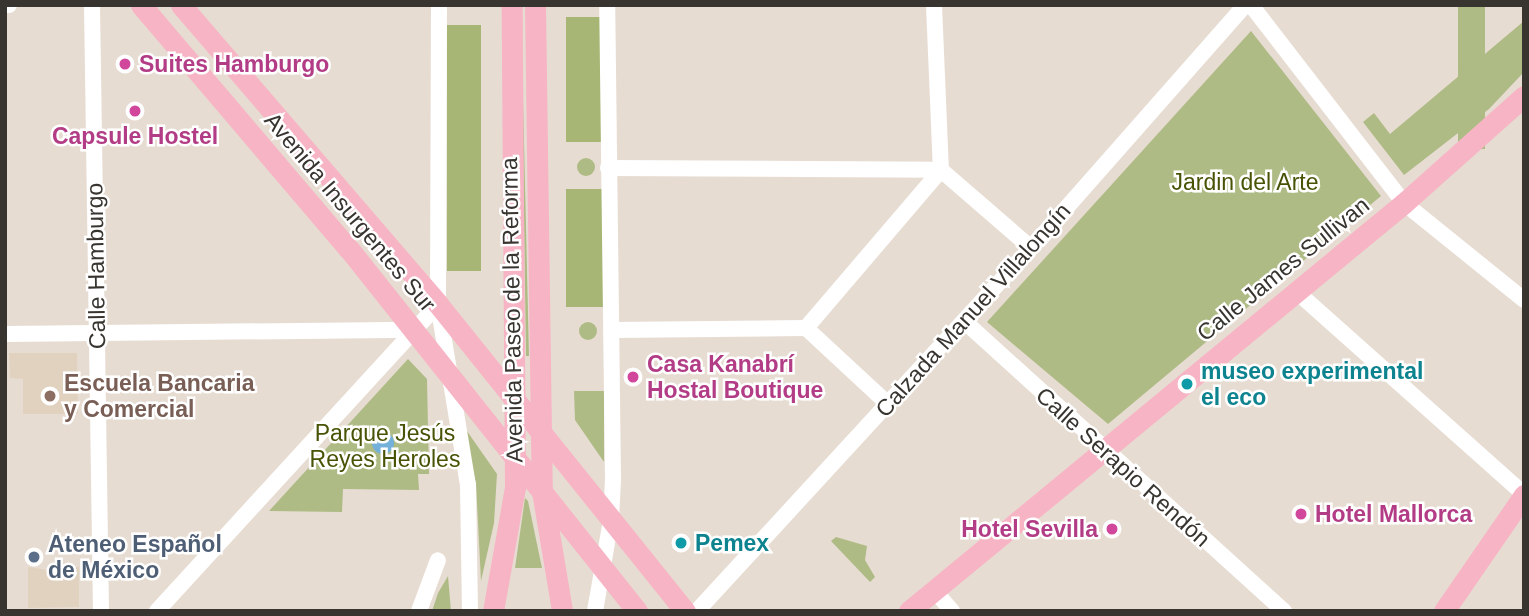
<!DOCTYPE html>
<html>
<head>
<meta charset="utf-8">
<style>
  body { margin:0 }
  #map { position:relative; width:1529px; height:616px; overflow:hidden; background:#e7dcd2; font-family:Arial,sans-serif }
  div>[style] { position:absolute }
  .education>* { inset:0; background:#e1d2bf }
  .green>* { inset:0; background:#afbb85; transform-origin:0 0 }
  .round { border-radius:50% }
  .forest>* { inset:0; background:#a8b675; transform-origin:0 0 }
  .water>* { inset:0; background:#73b0da }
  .minor>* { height:16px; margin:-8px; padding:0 8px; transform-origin:8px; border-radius:8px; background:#fff }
  .major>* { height:21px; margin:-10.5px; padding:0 10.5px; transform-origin:10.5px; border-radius:10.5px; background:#f7b4c5 }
  .dots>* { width:19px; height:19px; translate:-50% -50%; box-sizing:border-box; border:4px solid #fff; border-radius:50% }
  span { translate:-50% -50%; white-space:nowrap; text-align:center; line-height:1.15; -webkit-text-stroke:5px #fff; paint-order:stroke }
  .hotel-label { font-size:23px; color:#b23c85; font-weight:700 }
  .left { translate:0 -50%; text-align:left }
  .right { translate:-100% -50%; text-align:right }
  .park-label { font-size:23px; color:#485305 }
  .street-label { font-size:23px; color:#383430 }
  .culture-label { font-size:23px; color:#0d838f; font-weight:700 }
  .education-label { font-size:23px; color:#785e54; font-weight:700 }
  .service-label { font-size:23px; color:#4e5e75; font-weight:700 }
  .frame { position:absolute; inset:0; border:7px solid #383430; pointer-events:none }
</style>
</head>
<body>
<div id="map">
  <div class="education">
    <div style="clip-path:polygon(9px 353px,77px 353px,78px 414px,23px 414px,23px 379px,10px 378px)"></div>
    <div style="clip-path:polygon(28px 567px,67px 573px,67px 567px,79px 567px,79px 607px,28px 608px)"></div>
  </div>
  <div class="green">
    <div style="left:1458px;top:5px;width:27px;height:144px"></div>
    <div style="clip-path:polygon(521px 13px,529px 356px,526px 356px)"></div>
    <div style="clip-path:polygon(1524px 21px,1524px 72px,1489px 109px,1404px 175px,1363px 122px,1374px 113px,1390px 134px)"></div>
    <div style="clip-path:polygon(1251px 31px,1381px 196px,1108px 424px,987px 322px)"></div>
    <div class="round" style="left:577px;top:158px;width:18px;height:18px"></div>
    <div class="round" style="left:579px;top:322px;width:18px;height:18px"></div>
    <div style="clip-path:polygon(408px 359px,427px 379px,429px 474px,418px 474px,419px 490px,343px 489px,342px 512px,269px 511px)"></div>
    <div style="clip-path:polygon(574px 391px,604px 391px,604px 462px,575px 420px)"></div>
    <div style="clip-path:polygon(462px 424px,497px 474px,494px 523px,481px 581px,476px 484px)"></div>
    <div style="clip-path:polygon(525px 498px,528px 501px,542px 568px,515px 568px)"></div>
    <div style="clip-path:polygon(836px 537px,867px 546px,865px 560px,875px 577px,870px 582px,831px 541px)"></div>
    <div style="clip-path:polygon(448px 576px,451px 611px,432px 611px,438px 593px)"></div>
  </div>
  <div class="forest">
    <div style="left:601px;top:17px;width:125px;height:35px;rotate:90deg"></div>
    <div style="left:481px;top:25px;width:246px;height:34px;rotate:90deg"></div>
    <div style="left:566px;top:189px;width:37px;height:118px"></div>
  </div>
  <div class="water">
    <div class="round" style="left:372px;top:432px;width:22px;height:22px"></div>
  </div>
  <div class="minor">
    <div style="left:5px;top:5px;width:4px"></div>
    <div style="left:92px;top:5px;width:606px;rotate:89.15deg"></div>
    <div style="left:439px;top:5px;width:299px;rotate:90.2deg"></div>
    <div style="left:438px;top:304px;width:183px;rotate:80.6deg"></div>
    <div style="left:468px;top:485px;width:126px;rotate:89.1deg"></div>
    <div style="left:934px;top:5px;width:165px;rotate:87.6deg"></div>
    <div style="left:941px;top:170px;width:119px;rotate:40.9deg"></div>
    <div style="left:1251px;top:5px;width:250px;rotate:52.3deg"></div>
    <div style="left:1404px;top:203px;width:154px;rotate:38.9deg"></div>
    <div style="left:608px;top:168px;width:333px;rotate:0.3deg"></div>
    <div style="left:1297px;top:292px;width:304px;rotate:41.7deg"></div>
    <div style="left:964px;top:321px;width:432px;rotate:42.2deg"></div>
    <div style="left:806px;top:328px;width:208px;rotate:-49.5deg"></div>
    <div style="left:806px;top:328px;width:112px;rotate:42.8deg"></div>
    <div style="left:612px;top:330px;width:194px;rotate:-0.6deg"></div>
    <div style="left:5px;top:334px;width:409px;rotate:-0.6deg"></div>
    <div style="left:933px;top:589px;width:29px;rotate:49deg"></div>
    <div style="left:157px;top:611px;width:416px;rotate:-47.5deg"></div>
    <div style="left:419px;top:611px;width:54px;rotate:-69.6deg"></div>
    <div style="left:595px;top:611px;width:92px;rotate:-80deg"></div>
    <div style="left:611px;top:520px;width:41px;rotate:-87.2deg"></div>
    <div style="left:613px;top:479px;width:474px;rotate:-90.7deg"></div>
    <div style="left:697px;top:611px;width:493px;rotate:-47.4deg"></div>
    <div style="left:1031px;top:248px;width:324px;rotate:-48.6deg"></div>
  </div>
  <div class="major">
    <div style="left:141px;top:5px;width:321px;rotate:49.6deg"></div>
    <div style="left:349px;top:249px;width:463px;rotate:51.5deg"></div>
    <div style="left:181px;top:5px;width:394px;rotate:49.3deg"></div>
    <div style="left:438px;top:304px;width:394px;rotate:51.2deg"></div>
    <div style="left:535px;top:5px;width:486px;rotate:89.2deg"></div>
    <div style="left:542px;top:491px;width:122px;rotate:80.5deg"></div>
    <div style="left:493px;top:611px;width:126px;rotate:-79.9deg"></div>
    <div style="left:515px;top:487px;width:482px;rotate:-90.4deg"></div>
    <div style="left:909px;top:611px;width:641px;rotate:-39.5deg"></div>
    <div style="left:1404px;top:203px;width:161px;rotate:-41.7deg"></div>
    <div style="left:1444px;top:611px;width:141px;rotate:-55.4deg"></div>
  </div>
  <div class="dots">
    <div style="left:125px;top:64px;background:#d1479c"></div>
    <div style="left:135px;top:111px;background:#d1479c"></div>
    <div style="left:633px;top:377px;background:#d1479c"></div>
    <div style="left:1187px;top:384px;background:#0f9aa8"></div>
    <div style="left:50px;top:396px;background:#8d6e63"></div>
    <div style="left:1301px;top:514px;background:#d1479c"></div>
    <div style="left:1112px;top:529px;background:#d1479c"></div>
    <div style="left:681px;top:543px;background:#0f9aa8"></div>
    <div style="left:34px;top:557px;background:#5c6f8a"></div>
  </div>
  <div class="hotel-label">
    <span class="left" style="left:139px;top:64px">Suites Hamburgo</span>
    <span style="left:135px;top:136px">Capsule Hostel</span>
    <span class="left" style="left:647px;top:377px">Casa Kanabrí<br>Hostal Boutique</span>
    <span class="left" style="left:1315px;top:514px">Hotel Mallorca</span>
    <span class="right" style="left:1098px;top:529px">Hotel Sevilla</span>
  </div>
  <div class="park-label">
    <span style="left:1245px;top:182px">Jardin del Arte</span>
    <span style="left:385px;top:446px">Parque Jesús<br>Reyes Heroles</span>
  </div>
  <div class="street-label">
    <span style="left:350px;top:212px;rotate:50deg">Avenida Insurgentes Sur</span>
    <span style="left:96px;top:266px;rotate:-91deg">Calle Hamburgo</span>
    <span style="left:1283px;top:269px;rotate:-39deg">Calle James Sullivan</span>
    <span style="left:512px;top:310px;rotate:-91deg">Avenida Paseo de la Reforma</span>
    <span style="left:973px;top:310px;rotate:-48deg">Calzada Manuel Villalongín</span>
    <span style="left:1123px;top:467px;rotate:42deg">Calle Serapio Rendón</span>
  </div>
  <div class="culture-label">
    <span class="left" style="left:1201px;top:384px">museo experimental<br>el eco</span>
    <span class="left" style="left:695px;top:543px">Pemex</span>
  </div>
  <div class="education-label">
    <span class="left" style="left:64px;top:396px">Escuela Bancaria<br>y Comercial</span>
  </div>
  <div class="service-label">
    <span class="left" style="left:48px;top:557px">Ateneo Español<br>de México</span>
  </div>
  <div class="frame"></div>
</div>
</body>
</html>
